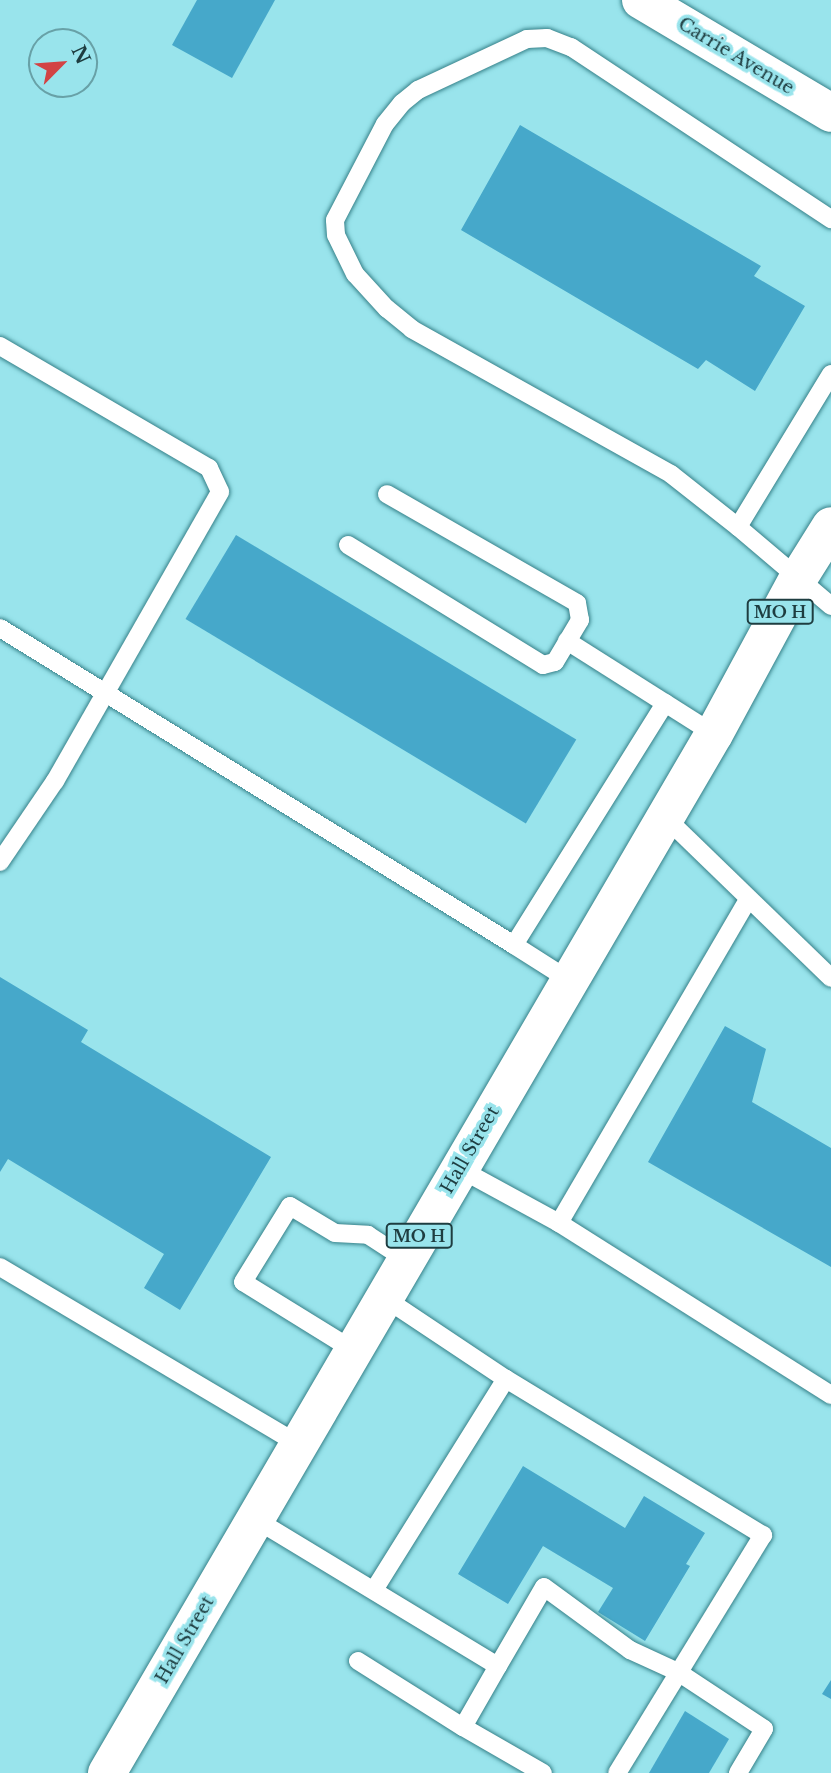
<!DOCTYPE html>
<html>
<head>
<meta charset="utf-8">
<style>
  body { margin:0 }
  #map { position:relative; width:831px; height:1773px; overflow:hidden; background:#99e4ec; font-family:"Libre Baskerville",serif }
  div>[style] { position:absolute }
  .building>* { inset:0; background:#46a8ca; transform-origin:0 0 }
  .roads { filter:drop-shadow(0 0 2px #368189) drop-shadow(0 0 2px #368189) }
  .service>* { height:18px; margin:-9px; padding:0 9px; transform-origin:9px; border-radius:9px; background:#fff }
  .tertiary>* { height:38px; margin:-19px; padding:0 19px; transform-origin:19px; border-radius:19px; background:#fff }
  .primary>* { height:38px; margin:-19px; padding:0 19px; transform-origin:19px; border-radius:19px; background:#fff }
  span { translate:-50% -50%; white-space:nowrap; text-align:center; line-height:1.15; -webkit-text-stroke:7px #99e4ec; paint-order:stroke }
  .shield-label span { padding:2px 5px; background:#99e4ec; border:2px solid; border-radius:5px; -webkit-text-stroke-width:0 }
  .shield-label { font-size:16px; color:#1e3d40; font-weight:700 }
  .street-label { font-size:18px; color:#1e3d40 }
  .north { position:absolute; left:28px; top:28px; width:70px; height:70px; box-sizing:border-box; background:#99e4ec; border:2px solid #68a1a7; border-radius:50%; rotate:65deg; font-size:19px; font-weight:700; line-height:28px; text-align:center; color:#1e3d40 }
  .north::after { content:''; display:block; margin:auto; width:24px; height:32px; background:#d24344; clip-path:polygon(50% 0,100% 100%,50% 72%,0 100%) }
</style>
</head>
<body>
<div id="map">
  <div class="building">
    <div style="clip-path:polygon(197px 0,275px 0,232px 78px,172px 45px)"></div>
    <div style="clip-path:polygon(520px 125px,761px 266px,754px 276px,805px 306px,755px 391px,706px 360px,698px 369px,461px 230px)"></div>
    <div style="left:236px;top:535px;width:397px;height:98px;rotate:31deg"></div>
    <div style="clip-path:polygon(0 977px,88px 1030px,81px 1042px,271px 1157px,180px 1310px,144px 1288px,164px 1254px,8px 1159px,0 1172px)"></div>
    <div style="clip-path:polygon(725px 1026px,766px 1049px,752px 1102px,831px 1148px,831px 1267px,648px 1162px)"></div>
    <div style="clip-path:polygon(523px 1466px,625px 1528px,644px 1496px,705px 1533px,686px 1564px,690px 1566px,645px 1641px,598px 1612px,613px 1588px,543px 1546px,508px 1604px,458px 1574px)"></div>
    <div style="clip-path:polygon(831px 1680px,831px 1699px,822px 1694px)"></div>
    <div style="clip-path:polygon(685px 1711px,729px 1739px,709px 1773px,649px 1773px)"></div>
  </div>
  <div class="roads">
    <div class="service">
      <div style="left:0;top:346px;width:242px;rotate:30.3deg"></div>
      <div style="left:209px;top:468px;width:26px;rotate:65deg"></div>
      <div style="left:220px;top:492px;width:333px;rotate:119.7deg"></div>
      <div style="left:55px;top:781px;width:98px;rotate:124.2deg"></div>
      <div style="left:831px;top:374px;width:179px;rotate:121.3deg"></div>
      <div style="left:738px;top:527px;width:122px;rotate:40.3deg"></div>
      <div style="left:738px;top:527px;width:85px;rotate:-141.7deg"></div>
      <div style="left:671px;top:474px;width:297px;rotate:-150.8deg"></div>
      <div style="left:412px;top:329px;width:32px;rotate:-141deg"></div>
      <div style="left:387px;top:309px;width:47px;rotate:-132.4deg"></div>
      <div style="left:355px;top:274px;width:43px;rotate:-116deg"></div>
      <div style="left:336px;top:235px;width:15px;rotate:-94deg"></div>
      <div style="left:335px;top:220px;width:108px;rotate:-62.5deg"></div>
      <div style="left:385px;top:124px;width:27px;rotate:-51deg"></div>
      <div style="left:402px;top:103px;width:21px;rotate:-39deg"></div>
      <div style="left:418px;top:90px;width:120px;rotate:-25.1deg"></div>
      <div style="left:527px;top:39px;width:20px;rotate:-3deg"></div>
      <div style="left:547px;top:38px;width:26px;rotate:21deg"></div>
      <div style="left:571px;top:47px;width:312px;rotate:33.5deg"></div>
      <div style="left:348px;top:545px;width:229px;rotate:31.6deg"></div>
      <div style="left:543px;top:665px;width:12px;rotate:-14deg"></div>
      <div style="left:555px;top:662px;width:49px;rotate:-59.2deg"></div>
      <div style="left:580px;top:620px;width:17px;rotate:-100deg"></div>
      <div style="left:577px;top:603px;width:219px;rotate:-150.2deg"></div>
      <div style="left:0;top:628px;width:604px;rotate:31.66deg"></div>
      <div style="left:567px;top:641px;width:116px;rotate:32.3deg"></div>
      <div style="left:665px;top:817px;width:231px;rotate:44.1deg"></div>
      <div style="left:569px;top:980px;width:65px;rotate:-147.5deg"></div>
      <div style="left:514px;top:945px;width:285px;rotate:-58deg"></div>
      <div style="left:665px;top:703px;width:58px;rotate:32.3deg"></div>
      <div style="left:460px;top:1169px;width:113px;rotate:28.6deg"></div>
      <div style="left:559px;top:1223px;width:375px;rotate:-59.7deg"></div>
      <div style="left:559px;top:1223px;width:322px;rotate:32.3deg"></div>
      <div style="left:0;top:1267px;width:350px;rotate:30.7deg"></div>
      <div style="left:383px;top:1297px;width:148px;rotate:33.7deg"></div>
      <div style="left:353px;top:1350px;width:129px;rotate:-148.3deg"></div>
      <div style="left:243px;top:1282px;width:89px;rotate:-58.3deg"></div>
      <div style="left:290px;top:1206px;width:52px;rotate:31deg"></div>
      <div style="left:335px;top:1233px;width:33px;rotate:3deg"></div>
      <div style="left:368px;top:1235px;width:44px;rotate:33deg"></div>
      <div style="left:255px;top:1519px;width:284px;rotate:31.2deg"></div>
      <div style="left:498px;top:1666px;width:91px;rotate:-59.8deg"></div>
      <div style="left:544px;top:1587px;width:107px;rotate:36.2deg"></div>
      <div style="left:630px;top:1650px;width:53px;rotate:24.6deg"></div>
      <div style="left:678px;top:1672px;width:103px;rotate:33.5deg"></div>
      <div style="left:764px;top:1729px;width:51px;rotate:120.6deg"></div>
      <div style="left:374px;top:1590px;width:249px;rotate:-58deg"></div>
      <div style="left:506px;top:1379px;width:301px;rotate:31.3deg"></div>
      <div style="left:763px;top:1535px;width:279px;rotate:121.5deg"></div>
      <div style="left:358px;top:1661px;width:124px;rotate:32.2deg"></div>
      <div style="left:463px;top:1727px;width:70px;rotate:-60.2deg"></div>
      <div style="left:463px;top:1727px;width:92px;rotate:29.9deg"></div>
    </div>
    <div class="tertiary">
      <div style="left:641px;top:0;width:221px;rotate:30.7deg"></div>
    </div>
    <div class="primary">
      <div style="left:107px;top:1773px;width:1203px;rotate:-59.71deg"></div>
      <div style="left:714px;top:734px;width:179px;rotate:-61.6deg"></div>
      <div style="left:799px;top:577px;width:60px;rotate:-57.9deg"></div>
    </div>
  </div>
  <div class="shield-label">
    <span style="left:780px;top:612px">MO H</span>
    <span style="left:419px;top:1236px">MO H</span>
  </div>
  <div class="street-label">
    <span style="left:736px;top:56px;rotate:31deg">Carrie Avenue</span>
    <span style="left:470px;top:1150px;rotate:-60deg">Hall Street</span>
    <span style="left:185px;top:1640px;rotate:-60deg">Hall Street</span>
  </div>
  <div class="north">N</div>
</div>
</body>
</html>
